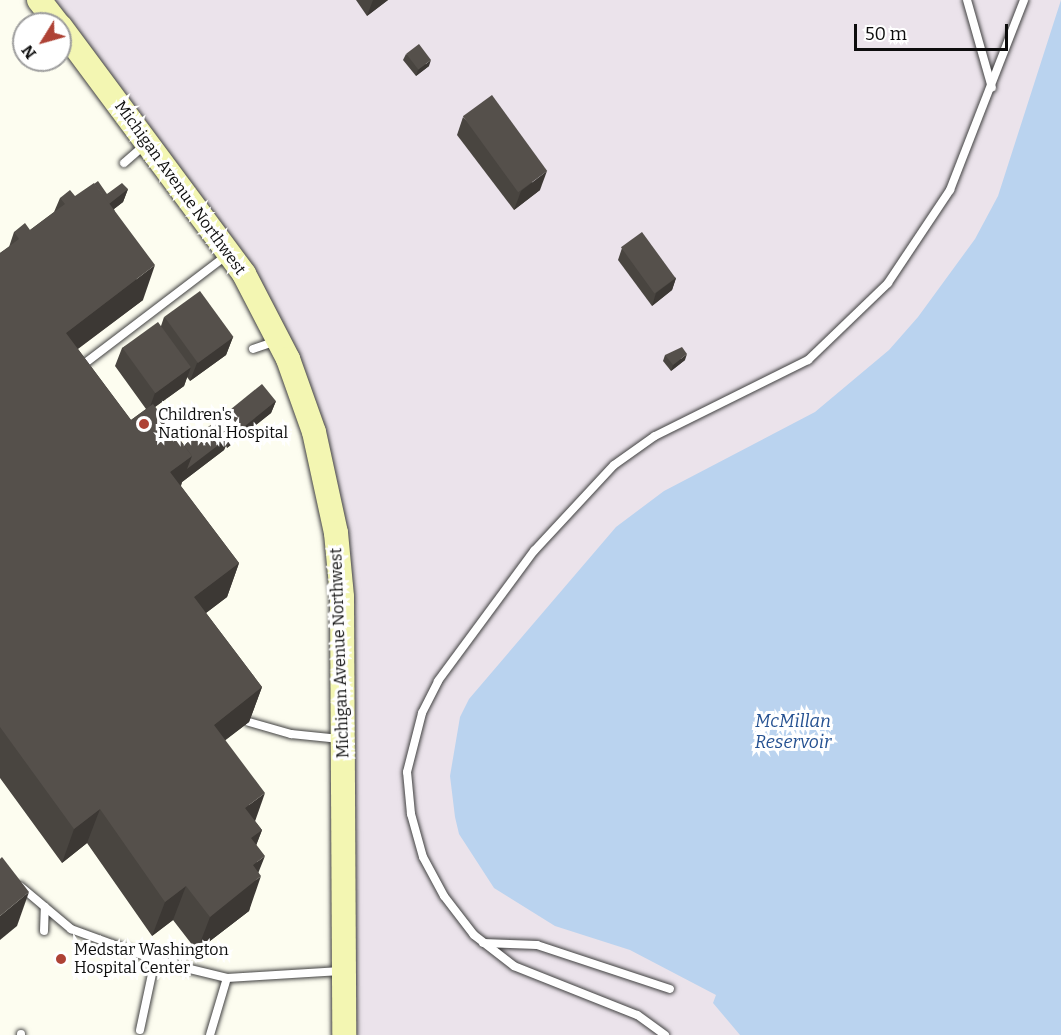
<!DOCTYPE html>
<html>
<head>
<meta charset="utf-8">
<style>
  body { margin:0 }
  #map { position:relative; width:1061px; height:1035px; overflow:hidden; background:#fdfdf0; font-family:Bitter,serif }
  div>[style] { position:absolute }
  .industrial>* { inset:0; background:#ebe3eb }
  .water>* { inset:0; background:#bad3ef }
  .roads { filter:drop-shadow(0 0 2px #404040) drop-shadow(0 0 2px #404040) }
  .lane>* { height:8px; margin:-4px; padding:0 4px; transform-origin:4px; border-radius:4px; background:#fff }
  .secondary>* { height:24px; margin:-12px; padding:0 12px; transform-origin:12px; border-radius:12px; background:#f3f6b2 }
  .wall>* { inset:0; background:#494540 }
  .shaded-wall>* { inset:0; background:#3c3834 }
  .building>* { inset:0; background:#55504b; transform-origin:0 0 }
  .dots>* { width:16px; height:16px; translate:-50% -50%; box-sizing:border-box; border:3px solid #fff; border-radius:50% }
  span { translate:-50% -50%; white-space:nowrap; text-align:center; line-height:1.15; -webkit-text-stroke:6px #fff; paint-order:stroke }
  .street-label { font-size:16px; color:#0d0d0d }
  .poi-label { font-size:16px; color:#0d0d0d }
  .left { translate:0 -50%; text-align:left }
  .water-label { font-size:18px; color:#255191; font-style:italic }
  .north { position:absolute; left:12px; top:12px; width:60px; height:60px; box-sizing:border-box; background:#fff; border:2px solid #9e9e9e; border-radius:50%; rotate:233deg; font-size:16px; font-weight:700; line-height:24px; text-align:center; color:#0d0d0d }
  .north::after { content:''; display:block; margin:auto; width:21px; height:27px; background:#ae4235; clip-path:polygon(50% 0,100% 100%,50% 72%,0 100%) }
  .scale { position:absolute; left:854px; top:24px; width:154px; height:27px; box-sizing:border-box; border:3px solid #0d0d0d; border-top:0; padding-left:8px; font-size:18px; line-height:21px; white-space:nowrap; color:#0d0d0d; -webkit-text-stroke:4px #fff; paint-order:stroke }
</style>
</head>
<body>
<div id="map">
  <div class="industrial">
    <div style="clip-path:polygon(36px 0,1061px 0,1061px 1035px,344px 1035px,342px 597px,314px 432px,230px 253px)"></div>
  </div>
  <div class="water">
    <div style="clip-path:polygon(1061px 0,1061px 1035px,740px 1035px,713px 1003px,716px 995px,630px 950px,555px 926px,494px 888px,459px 834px,455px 817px,450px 776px,460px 717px,469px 699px,616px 527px,664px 491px,815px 412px,889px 350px,918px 317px,975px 239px,998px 196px)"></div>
  </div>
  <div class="roads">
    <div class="lane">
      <div style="left:967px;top:0;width:91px;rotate:74.1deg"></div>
      <div style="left:124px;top:163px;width:29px;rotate:-41deg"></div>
      <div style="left:253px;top:349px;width:24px;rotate:-19deg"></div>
      <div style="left:80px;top:367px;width:185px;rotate:-37.3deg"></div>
      <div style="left:249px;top:722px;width:44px;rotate:15.9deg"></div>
      <div style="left:291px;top:734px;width:49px;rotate:5.8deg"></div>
      <div style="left:20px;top:886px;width:67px;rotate:40.1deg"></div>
      <div style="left:71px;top:929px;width:96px;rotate:20.1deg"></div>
      <div style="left:161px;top:962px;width:68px;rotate:13.6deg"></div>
      <div style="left:227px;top:978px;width:114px;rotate:-3.5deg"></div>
      <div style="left:44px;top:931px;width:24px;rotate:-88deg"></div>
      <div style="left:483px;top:943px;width:54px;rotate:2.1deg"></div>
      <div style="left:537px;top:945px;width:140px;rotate:18.3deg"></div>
      <div style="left:140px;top:1030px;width:72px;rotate:-77.9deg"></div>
      <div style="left:21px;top:1035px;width:1px;rotate:-90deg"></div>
      <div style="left:210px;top:1035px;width:59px;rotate:-73.4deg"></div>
      <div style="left:665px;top:1035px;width:34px;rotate:-144deg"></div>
      <div style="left:637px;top:1015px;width:132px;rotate:-158.3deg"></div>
      <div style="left:514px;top:966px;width:51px;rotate:-142.2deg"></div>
      <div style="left:474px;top:935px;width:49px;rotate:-127.6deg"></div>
      <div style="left:444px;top:896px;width:44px;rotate:-118.3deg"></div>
      <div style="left:423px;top:857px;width:45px;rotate:-105.6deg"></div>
      <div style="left:411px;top:814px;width:42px;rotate:-95.4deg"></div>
      <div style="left:407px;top:772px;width:61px;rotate:-75.7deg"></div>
      <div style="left:422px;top:713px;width:36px;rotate:-63deg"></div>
      <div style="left:438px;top:681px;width:162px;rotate:-53.6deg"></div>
      <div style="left:534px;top:551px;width:117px;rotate:-47.1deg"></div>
      <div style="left:614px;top:465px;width:50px;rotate:-35.3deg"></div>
      <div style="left:655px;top:436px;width:171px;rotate:-26.4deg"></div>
      <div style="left:808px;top:360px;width:111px;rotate:-43.9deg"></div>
      <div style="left:888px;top:283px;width:112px;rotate:-56.3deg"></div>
      <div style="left:950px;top:190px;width:204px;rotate:-68.7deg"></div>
    </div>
    <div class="secondary">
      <div style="left:39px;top:0;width:31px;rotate:52deg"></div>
      <div style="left:60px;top:26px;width:309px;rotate:53.4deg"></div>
      <div style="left:244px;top:274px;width:96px;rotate:62.6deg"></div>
      <div style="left:288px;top:359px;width:77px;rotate:70.4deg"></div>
      <div style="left:314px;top:432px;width:103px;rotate:77.7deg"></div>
      <div style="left:336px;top:533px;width:64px;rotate:84.6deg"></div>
      <div style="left:342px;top:597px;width:438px;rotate:89.7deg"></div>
    </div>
  </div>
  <div class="wall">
    <div style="clip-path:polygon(356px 0,388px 0,367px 16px)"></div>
    <div style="clip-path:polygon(406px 54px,429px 66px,416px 76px,403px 60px)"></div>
    <div style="clip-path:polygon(463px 117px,540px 190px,514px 210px,457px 135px)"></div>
    <div style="clip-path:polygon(128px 189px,123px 202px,114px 209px,143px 300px,78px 349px,131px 420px,146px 409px,115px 366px,122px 348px,161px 326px,164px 317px,233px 337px,226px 355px,190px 381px,187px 377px,184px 386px,155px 407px,184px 445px,217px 422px,218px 418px,276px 401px,271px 413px,227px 448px,226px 446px,224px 450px,182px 482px,181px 486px,239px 563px,227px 597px,206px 613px,262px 687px,249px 722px,225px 740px,255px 821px,262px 830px,256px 845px,258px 873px,249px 911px,197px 951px,173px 920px,152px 936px,87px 843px,62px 863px,0 778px,0 253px,9px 247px,14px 232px,30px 230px,54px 212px,60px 198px,107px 194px)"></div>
    <div style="clip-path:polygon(622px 248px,676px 278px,672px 290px,652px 306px,618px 260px)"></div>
    <div style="clip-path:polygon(665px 355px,685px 360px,671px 371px,663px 361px)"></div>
  </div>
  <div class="shaded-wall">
    <div style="clip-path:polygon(373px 0,388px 0,367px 16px)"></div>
    <div style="clip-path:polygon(431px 60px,429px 66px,416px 76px,418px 70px)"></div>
    <div style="clip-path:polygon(547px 171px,540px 190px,514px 210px,521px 191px)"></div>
    <div style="clip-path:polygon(128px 189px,123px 202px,97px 222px,101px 210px)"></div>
    <div style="clip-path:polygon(155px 265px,143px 300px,53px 367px,66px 333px)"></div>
    <div style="clip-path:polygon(676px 278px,672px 290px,652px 306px,656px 293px)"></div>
    <div style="clip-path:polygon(233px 337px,226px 355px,190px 381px,197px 363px)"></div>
    <div style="clip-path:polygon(687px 354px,685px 360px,671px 371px,673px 365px)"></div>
    <div style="clip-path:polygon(191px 367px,184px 386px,148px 412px,155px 393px)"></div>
    <div style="clip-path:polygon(276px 401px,271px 413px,227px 448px,232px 435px)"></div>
    <div style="clip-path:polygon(229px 437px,224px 450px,182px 482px,179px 490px,170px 472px,192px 456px)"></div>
    <div style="clip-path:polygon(239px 563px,227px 597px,182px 631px,194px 597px)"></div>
    <div style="clip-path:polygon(262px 687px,249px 722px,201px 759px,214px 725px)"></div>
    <div style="clip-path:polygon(265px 793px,253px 827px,245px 808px)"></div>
    <div style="clip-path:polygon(100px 809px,87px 843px,62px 863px,74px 829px)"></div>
    <div style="clip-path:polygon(262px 830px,249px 864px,251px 838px)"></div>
    <div style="clip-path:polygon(265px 856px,255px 881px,261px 876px,249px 911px,197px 951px,210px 917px,253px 865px)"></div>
    <div style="clip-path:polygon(186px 886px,173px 920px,152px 936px,165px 902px)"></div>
    <div style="clip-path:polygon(29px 892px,17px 926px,0 940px,0 916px)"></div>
  </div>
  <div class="building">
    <div style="left:419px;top:44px;width:20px;height:16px;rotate:53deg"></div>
    <div style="left:492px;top:95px;width:94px;height:36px;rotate:54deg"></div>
    <div style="clip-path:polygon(98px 181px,107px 194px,122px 183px,128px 189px,109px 204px,94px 184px)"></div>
    <div style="clip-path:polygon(94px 183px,155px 265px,66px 333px,131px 420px,153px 404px,192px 456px,170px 472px,239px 563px,194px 597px,262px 687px,214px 725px,265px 793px,245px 808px,262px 830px,251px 838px,265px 856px,253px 865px,261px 876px,210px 917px,186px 886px,165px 902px,100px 809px,74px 829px,0 727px,0 253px,19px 239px,14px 232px,25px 223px,30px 230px,65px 204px,60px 198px,70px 190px,75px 196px)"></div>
    <div style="left:642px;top:232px;width:57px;height:26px;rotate:54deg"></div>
    <div style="left:200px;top:291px;width:57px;height:44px;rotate:54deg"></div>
    <div style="left:158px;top:322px;width:56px;height:44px;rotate:54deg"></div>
    <div style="clip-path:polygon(682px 347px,687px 354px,673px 365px,665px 355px)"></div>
    <div style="left:262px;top:384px;width:22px;height:56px;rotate:51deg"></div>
    <div style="clip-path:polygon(216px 421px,229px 437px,187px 469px,192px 456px,184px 445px)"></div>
    <div style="clip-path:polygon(2px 857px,29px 892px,0 916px,0 859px)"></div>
  </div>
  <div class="dots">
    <div style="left:144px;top:424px;background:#ae4235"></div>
    <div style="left:61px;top:959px;background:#ae4235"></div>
  </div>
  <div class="street-label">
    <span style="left:180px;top:188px;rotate:54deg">Michigan Avenue Northwest</span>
    <span style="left:340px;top:653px;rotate:-92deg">Michigan Avenue Northwest</span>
  </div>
  <div class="poi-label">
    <span class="left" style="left:158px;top:424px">Children's<br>National Hospital</span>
    <span class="left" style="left:74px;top:959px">Medstar Washington<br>Hospital Center</span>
  </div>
  <div class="water-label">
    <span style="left:793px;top:732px">McMillan<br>Reservoir</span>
  </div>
  <div class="north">N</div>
  <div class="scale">50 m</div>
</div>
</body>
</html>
